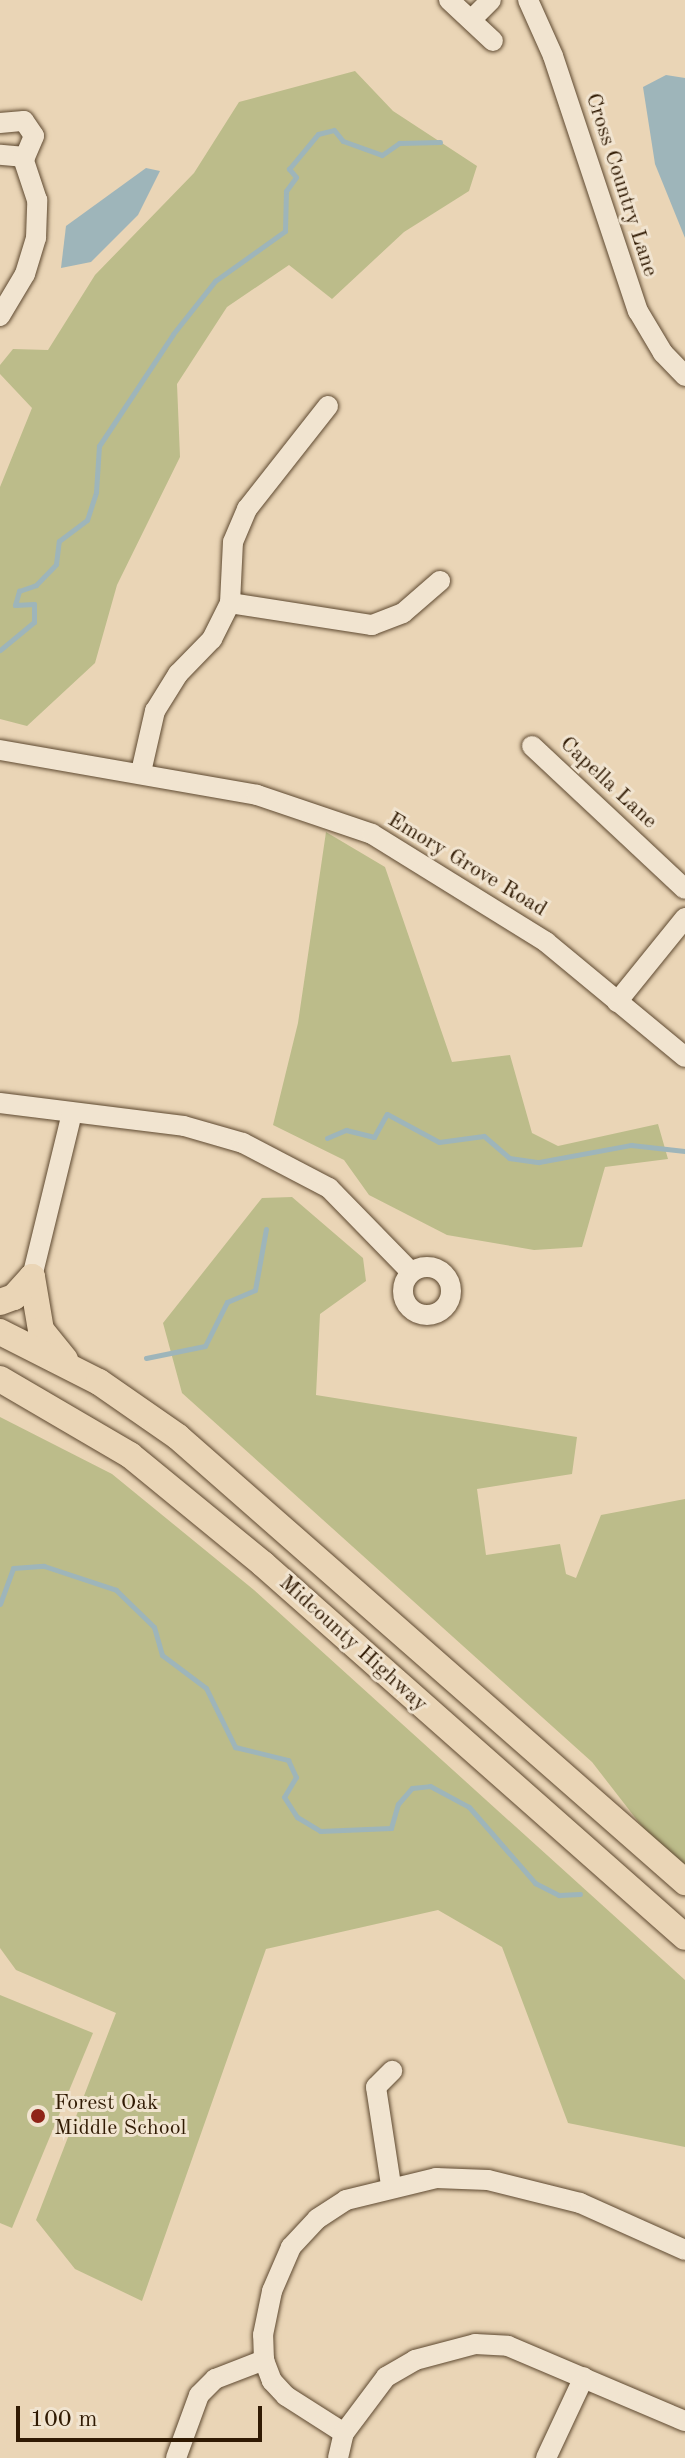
<!DOCTYPE html>
<html>
<head>
<meta charset="utf-8">
<style>
  body { margin:0 }
  #map { position:relative; width:685px; height:2458px; overflow:hidden; background:#ead5b6; font-family:"Old Standard TT",serif }
  div>[style] { position:absolute }
  .green>* { inset:0; background:#bcbc8a }
  .water>* { inset:0; background:#9eb5ba }
  .stream>* { height:5px; margin:-2.5px; padding:0 2.5px; transform-origin:2.5px; border-radius:2.5px; background:#9eb5ba }
  .roads { filter:drop-shadow(0 0 2px #5e4930) drop-shadow(0 0 2px #5e4930) }
  .minor>* { height:20px; margin:-10px; padding:0 10px; transform-origin:10px; border-radius:10px; background:#f1e4d0 }
  .minor>.ring { margin:-10px; padding:0; box-sizing:content-box; background:none; border:20px solid #f1e4d0; border-radius:50% }
  .major>* { height:26px; margin:-13px; padding:0 13px; transform-origin:13px; border-radius:13px; background:#ead5b6 }
  .dots>* { width:22px; height:22px; translate:-50% -50%; box-sizing:border-box; border:4px solid #f1e4d0; border-radius:50% }
  span { translate:-50% -50%; white-space:nowrap; text-align:center; line-height:1.15; -webkit-text-stroke:6px #f1e4d0; paint-order:stroke }
  .street-label { font-size:22px; color:#301a03 }
  .poi-label { font-size:22px; color:#301a03 }
  .left { translate:0 -50%; text-align:left }
  .scale { position:absolute; left:16px; top:2406px; width:246px; height:36px; box-sizing:border-box; border:4px solid #301a03; border-top:0; padding-left:10px; font-size:24px; line-height:28px; white-space:nowrap; color:#301a03; -webkit-text-stroke:6px #f1e4d0; paint-order:stroke }
</style>
</head>
<body>
<div id="map">
  <div class="green">
    <div style="clip-path:polygon(355px 71px,393px 111px,477px 166px,469px 191px,404px 232px,332px 299px,289px 265px,227px 307px,177px 384px,180px 457px,117px 585px,95px 663px,27px 726px,0 719px,0 487px,32px 408px,0 374px,0 365px,13px 349px,48px 350px,95px 275px,194px 173px,239px 102px)"></div>
    <div style="clip-path:polygon(326px 832px,385px 867px,452px 1062px,510px 1055px,532px 1133px,558px 1146px,658px 1124px,668px 1159px,605px 1167px,582px 1247px,534px 1250px,447px 1235px,369px 1195px,344px 1160px,273px 1125px,298px 1023px)"></div>
    <div style="clip-path:polygon(292px 1197px,363px 1258px,366px 1281px,320px 1314px,316px 1395px,577px 1437px,572px 1474px,477px 1489px,486px 1555px,560px 1544px,566px 1574px,576px 1578px,601px 1515px,685px 1499px,685px 1882px,592px 1762px,182px 1393px,163px 1323px,262px 1198px)"></div>
    <div style="clip-path:polygon(0 1417px,112px 1474px,254px 1590px,685px 1980px,685px 2147px,568px 2123px,502px 1947px,438px 1910px,266px 1949px,142px 2301px,75px 2269px,36px 2220px,116px 2013px,16px 1970px,0 1948px)"></div>
    <div style="clip-path:polygon(0 1995px,93px 2033px,12px 2228px,0 2223px)"></div>
  </div>
  <div class="water">
    <div style="clip-path:polygon(666px 75px,685px 78px,685px 238px,655px 164px,643px 87px)"></div>
    <div style="clip-path:polygon(146px 168px,160px 171px,138px 215px,91px 262px,61px 268px,66px 226px)"></div>
  </div>
  <div class="stream">
    <div style="left:0;top:650px;width:44px;rotate:-39.5deg"></div>
    <div style="left:34px;top:622px;width:18px;rotate:-90deg"></div>
    <div style="left:34px;top:604px;width:19px;rotate:177deg"></div>
    <div style="left:15px;top:605px;width:15px;rotate:-74deg"></div>
    <div style="left:19px;top:591px;width:18px;rotate:-19deg"></div>
    <div style="left:36px;top:585px;width:29px;rotate:-46deg"></div>
    <div style="left:56px;top:564px;width:23px;rotate:-83deg"></div>
    <div style="left:59px;top:541px;width:35px;rotate:-37deg"></div>
    <div style="left:87px;top:520px;width:29px;rotate:-72deg"></div>
    <div style="left:96px;top:492px;width:46px;rotate:-86.3deg"></div>
    <div style="left:99px;top:446px;width:134px;rotate:-56.5deg"></div>
    <div style="left:173px;top:334px;width:68px;rotate:-51.6deg"></div>
    <div style="left:215px;top:281px;width:86px;rotate:-35.5deg"></div>
    <div style="left:285px;top:231px;width:40px;rotate:-88.6deg"></div>
    <div style="left:286px;top:191px;width:17px;rotate:-54deg"></div>
    <div style="left:296px;top:177px;width:11px;rotate:-131deg"></div>
    <div style="left:289px;top:169px;width:45px;rotate:-50.4deg"></div>
    <div style="left:318px;top:134px;width:16px;rotate:-14deg"></div>
    <div style="left:334px;top:130px;width:14px;rotate:51deg"></div>
    <div style="left:343px;top:141px;width:41px;rotate:19.7deg"></div>
    <div style="left:382px;top:155px;width:21px;rotate:-35deg"></div>
    <div style="left:399px;top:143px;width:41px;rotate:-1.4deg"></div>
    <div style="left:327px;top:1138px;width:21px;rotate:-23deg"></div>
    <div style="left:346px;top:1130px;width:29px;rotate:14deg"></div>
    <div style="left:374px;top:1137px;width:26px;rotate:-61deg"></div>
    <div style="left:387px;top:1114px;width:59px;rotate:28.3deg"></div>
    <div style="left:439px;top:1142px;width:45px;rotate:-7.6deg"></div>
    <div style="left:484px;top:1136px;width:33px;rotate:41deg"></div>
    <div style="left:509px;top:1158px;width:30px;rotate:8deg"></div>
    <div style="left:539px;top:1162px;width:94px;rotate:-10.5deg"></div>
    <div style="left:631px;top:1145px;width:54px;rotate:6.3deg"></div>
    <div style="left:146px;top:1358px;width:60px;rotate:-11.5deg"></div>
    <div style="left:205px;top:1346px;width:49px;rotate:-63.4deg"></div>
    <div style="left:227px;top:1302px;width:30px;rotate:-23deg"></div>
    <div style="left:255px;top:1290px;width:62px;rotate:-79.8deg"></div>
    <div style="left:0;top:1604px;width:38px;rotate:-70deg"></div>
    <div style="left:13px;top:1568px;width:31px;rotate:-4deg"></div>
    <div style="left:44px;top:1566px;width:76px;rotate:18.4deg"></div>
    <div style="left:116px;top:1590px;width:53px;rotate:44.2deg"></div>
    <div style="left:154px;top:1627px;width:29px;rotate:74deg"></div>
    <div style="left:162px;top:1655px;width:55px;rotate:36.9deg"></div>
    <div style="left:206px;top:1688px;width:66px;rotate:63.8deg"></div>
    <div style="left:235px;top:1747px;width:55px;rotate:13.8deg"></div>
    <div style="left:288px;top:1760px;width:19px;rotate:65deg"></div>
    <div style="left:296px;top:1777px;width:23px;rotate:121deg"></div>
    <div style="left:284px;top:1797px;width:24px;rotate:57deg"></div>
    <div style="left:297px;top:1817px;width:27px;rotate:31deg"></div>
    <div style="left:320px;top:1831px;width:71px;rotate:-2.4deg"></div>
    <div style="left:391px;top:1828px;width:25px;rotate:-74deg"></div>
    <div style="left:398px;top:1804px;width:21px;rotate:-49deg"></div>
    <div style="left:412px;top:1788px;width:18px;rotate:-6deg"></div>
    <div style="left:430px;top:1786px;width:44px;rotate:28.3deg"></div>
    <div style="left:469px;top:1807px;width:101px;rotate:49deg"></div>
    <div style="left:535px;top:1883px;width:27px;rotate:27deg"></div>
    <div style="left:559px;top:1895px;width:21px;rotate:-3deg"></div>
  </div>
  <div class="roads">
    <div class="minor">
      <div style="left:449px;top:0;width:60px;rotate:43deg"></div>
      <div style="left:528px;top:0;width:61px;rotate:65.9deg"></div>
      <div style="left:553px;top:56px;width:269px;rotate:71.6deg"></div>
      <div style="left:638px;top:311px;width:49px;rotate:59.2deg"></div>
      <div style="left:663px;top:353px;width:32px;rotate:46deg"></div>
      <div style="left:471px;top:20px;width:28px;rotate:-45deg"></div>
      <div style="left:0;top:123px;width:24px;rotate:-5deg"></div>
      <div style="left:24px;top:121px;width:18px;rotate:56deg"></div>
      <div style="left:34px;top:136px;width:23px;rotate:113deg"></div>
      <div style="left:25px;top:157px;width:25px;rotate:-175deg"></div>
      <div style="left:0;top:316px;width:49px;rotate:-59.2deg"></div>
      <div style="left:25px;top:274px;width:38px;rotate:-73deg"></div>
      <div style="left:36px;top:238px;width:38px;rotate:-88deg"></div>
      <div style="left:37px;top:200px;width:44px;rotate:-108.4deg"></div>
      <div style="left:230px;top:603px;width:144px;rotate:8.8deg"></div>
      <div style="left:372px;top:625px;width:33px;rotate:-21deg"></div>
      <div style="left:403px;top:613px;width:49px;rotate:-40.9deg"></div>
      <div style="left:532px;top:746px;width:209px;rotate:43.1deg"></div>
      <div style="left:0;top:750px;width:261px;rotate:9.9deg"></div>
      <div style="left:257px;top:795px;width:121px;rotate:18.7deg"></div>
      <div style="left:372px;top:834px;width:205px;rotate:31.8deg"></div>
      <div style="left:546px;top:942px;width:180px;rotate:39.6deg"></div>
      <div style="left:141px;top:772px;width:63px;rotate:-77.1deg"></div>
      <div style="left:155px;top:711px;width:44px;rotate:-58.1deg"></div>
      <div style="left:178px;top:674px;width:49px;rotate:-45.8deg"></div>
      <div style="left:212px;top:639px;width:40px;rotate:-63.4deg"></div>
      <div style="left:230px;top:603px;width:61px;rotate:-87.2deg"></div>
      <div style="left:233px;top:542px;width:36px;rotate:-67deg"></div>
      <div style="left:247px;top:509px;width:131px;rotate:-51.8deg"></div>
      <div style="left:617px;top:1002px;width:108px;rotate:-51deg"></div>
      <div style="left:0;top:1103px;width:185px;rotate:7.1deg"></div>
      <div style="left:184px;top:1126px;width:61px;rotate:16.1deg"></div>
      <div style="left:243px;top:1143px;width:97px;rotate:27.6deg"></div>
      <div style="left:329px;top:1188px;width:117px;rotate:45.7deg"></div>
      <div class="ring" style="left:403px;top:1267px;width:28px;height:28px"></div>
      <div style="left:32px;top:1277px;width:169px;rotate:-76.3deg"></div>
      <div style="left:391px;top:2185px;width:99px;rotate:-98.7deg"></div>
      <div style="left:376px;top:2087px;width:23px;rotate:-45deg"></div>
      <div style="left:344px;top:2433px;width:69px;rotate:-147.5deg"></div>
      <div style="left:286px;top:2396px;width:21px;rotate:-133deg"></div>
      <div style="left:272px;top:2381px;width:22px;rotate:-111deg"></div>
      <div style="left:264px;top:2360px;width:25px;rotate:-92deg"></div>
      <div style="left:263px;top:2335px;width:45px;rotate:-78.4deg"></div>
      <div style="left:272px;top:2291px;width:48px;rotate:-66.6deg"></div>
      <div style="left:291px;top:2247px;width:38px;rotate:-47deg"></div>
      <div style="left:317px;top:2219px;width:35px;rotate:-33deg"></div>
      <div style="left:346px;top:2200px;width:93px;rotate:-13.7deg"></div>
      <div style="left:436px;top:2178px;width:52px;rotate:2.2deg"></div>
      <div style="left:488px;top:2180px;width:95px;rotate:14deg"></div>
      <div style="left:580px;top:2203px;width:115px;rotate:24.1deg"></div>
      <div style="left:176px;top:2458px;width:67px;rotate:-69.9deg"></div>
      <div style="left:199px;top:2395px;width:23px;rotate:-45deg"></div>
      <div style="left:215px;top:2379px;width:53px;rotate:-21.2deg"></div>
      <div style="left:338px;top:2458px;width:26px;rotate:-77deg"></div>
      <div style="left:344px;top:2433px;width:70px;rotate:-53.1deg"></div>
      <div style="left:386px;top:2377px;width:34px;rotate:-30deg"></div>
      <div style="left:415px;top:2360px;width:62px;rotate:-14.9deg"></div>
      <div style="left:475px;top:2344px;width:33px;rotate:3deg"></div>
      <div style="left:508px;top:2346px;width:192px;rotate:23deg"></div>
      <div style="left:546px;top:2458px;width:89px;rotate:-64.9deg"></div>
    </div>
    <div class="major">
      <div style="left:32px;top:1277px;width:54px;rotate:80.4deg"></div>
      <div style="left:41px;top:1330px;width:38px;rotate:51deg"></div>
      <div style="left:0;top:1302px;width:15px;rotate:-20deg"></div>
      <div style="left:14px;top:1297px;width:27px;rotate:-48deg"></div>
      <div style="left:0;top:1332px;width:111px;rotate:26.8deg"></div>
      <div style="left:99px;top:1382px;width:96px;rotate:34.8deg"></div>
      <div style="left:178px;top:1437px;width:675px;rotate:41.27deg"></div>
      <div style="left:0;top:1379px;width:151px;rotate:30.3deg"></div>
      <div style="left:130px;top:1455px;width:172px;rotate:39.3deg"></div>
      <div style="left:263px;top:1564px;width:563px;rotate:41.47deg"></div>
    </div>
  </div>
  <div class="dots">
    <div style="left:38px;top:2116px;background:#8f2418"></div>
  </div>
  <div class="street-label">
    <span style="left:621px;top:185px;rotate:72deg">Cross Country Lane</span>
    <span style="left:608px;top:783px;rotate:43deg">Capella Lane</span>
    <span style="left:467px;top:865px;rotate:31deg">Emory Grove Road</span>
    <span style="left:353px;top:1644px;rotate:42deg">Midcounty Highway</span>
  </div>
  <div class="poi-label">
    <span class="left" style="left:54px;top:2116px">Forest Oak<br>Middle School</span>
  </div>
  <div class="scale">100 m</div>
</div>
</body>
</html>
